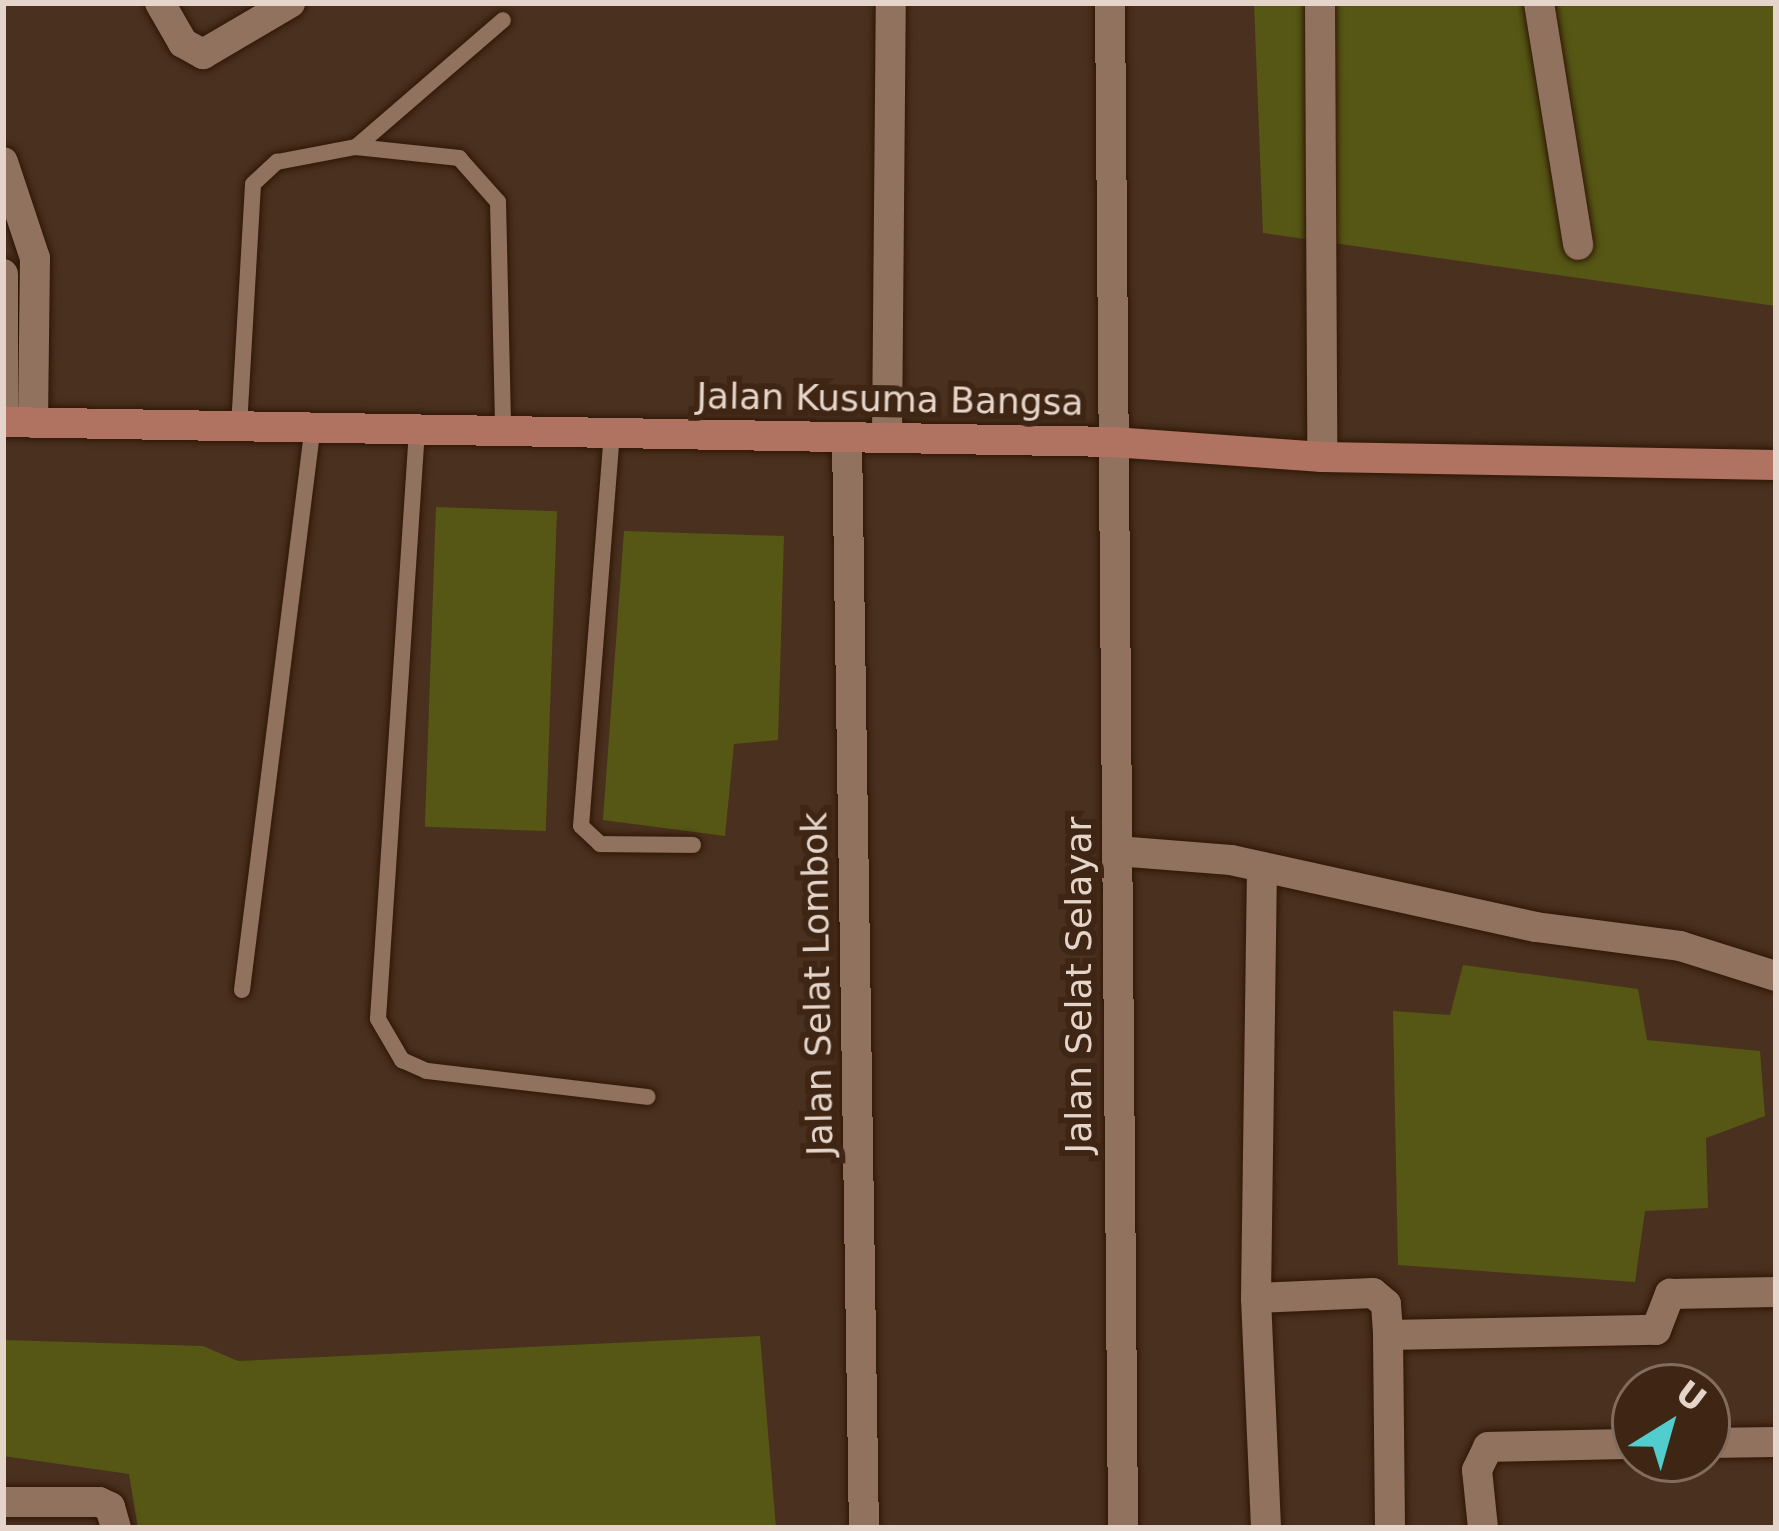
<!DOCTYPE html>
<html>
<head>
<meta charset="utf-8">
<style>
  body { margin:0 }
  #map { position:relative; width:1779px; height:1531px; overflow:hidden; background:#4a301e; font-family:"DejaVu Sans",sans-serif }
  div>[style] { position:absolute }
  .green>* { inset:0; background:#565715; transform-origin:0 0 }
  .roads { filter:drop-shadow(0 0 3px #2f1706) drop-shadow(0 0 3px #2f1706) }
  .lane>* { height:16px; margin:-8px; padding:0 8px; transform-origin:8px; border-radius:8px; background:#90725f }
  .street>* { height:30px; margin:-15px; padding:0 15px; transform-origin:15px; border-radius:15px; background:#90725f }
  .secondary>* { height:30px; margin:-15px; padding:0 15px; transform-origin:15px; border-radius:15px; background:#b07362 }
  span { translate:-50% -50%; white-space:nowrap; text-align:center; line-height:1.15; -webkit-text-stroke:12px #3f2614; paint-order:stroke }
  .street-label { font-size:36px; color:#e5d4ca }
  .frame { position:absolute; inset:0; border:6px solid #e5d4ca; pointer-events:none }
  .north { position:absolute; left:1611px; top:1363px; width:120px; height:120px; box-sizing:border-box; background:#3f2614; border:3px solid #816c5d; border-radius:50%; rotate:37deg; font-size:33px; font-weight:700; line-height:48px; text-align:center; color:#e5d4ca }
  .north::after { content:''; display:block; margin:auto; width:42px; height:54px; background:#52cdcd; clip-path:polygon(50% 0,100% 100%,50% 72%,0 100%) }
</style>
</head>
<body>
<div id="map">
  <div class="green">
    <div style="clip-path:polygon(1254px 3px,1776px 3px,1776px 306px,1263px 233px)"></div>
    <div style="left:436px;top:507px;width:121px;height:320px;rotate:2deg"></div>
    <div style="clip-path:polygon(624px 531px,784px 536px,778px 740px,734px 744px,725px 836px,603px 820px)"></div>
    <div style="clip-path:polygon(1463px 965px,1638px 989px,1647px 1040px,1760px 1051px,1765px 1116px,1706px 1138px,1708px 1208px,1645px 1211px,1635px 1282px,1398px 1265px,1393px 1011px,1450px 1015px)"></div>
    <div style="clip-path:polygon(760px 1336px,776px 1528px,138px 1528px,129px 1474px,3px 1456px,3px 1340px,203px 1346px,238px 1361px)"></div>
  </div>
  <div class="roads">
    <div class="lane">
      <div style="left:356px;top:147px;width:194px;rotate:-40.8deg"></div>
      <div style="left:239px;top:427px;width:243px;rotate:-86.7deg"></div>
      <div style="left:253px;top:184px;width:33px;rotate:-43deg"></div>
      <div style="left:277px;top:162px;width:80px;rotate:-10.8deg"></div>
      <div style="left:356px;top:147px;width:104px;rotate:6.1deg"></div>
      <div style="left:459px;top:158px;width:59px;rotate:48.4deg"></div>
      <div style="left:498px;top:202px;width:227px;rotate:88.7deg"></div>
      <div style="left:417px;top:430px;width:590px;rotate:93.79deg"></div>
      <div style="left:378px;top:1019px;width:48px;rotate:59.7deg"></div>
      <div style="left:402px;top:1060px;width:27px;rotate:24deg"></div>
      <div style="left:427px;top:1071px;width:222px;rotate:6.7deg"></div>
      <div style="left:612px;top:432px;width:395px;rotate:94.5deg"></div>
      <div style="left:581px;top:826px;width:26px;rotate:43deg"></div>
      <div style="left:600px;top:844px;width:93px;rotate:0.6deg"></div>
      <div style="left:242px;top:990px;width:569px;rotate:-82.84deg"></div>
    </div>
    <div class="street">
      <div style="left:160px;top:3px;width:46px;rotate:60.1deg"></div>
      <div style="left:183px;top:43px;width:23px;rotate:29deg"></div>
      <div style="left:203px;top:54px;width:101px;rotate:-30.4deg"></div>
      <div style="left:1110px;top:3px;width:1525px;rotate:89.51deg"></div>
      <div style="left:1320px;top:3px;width:454px;rotate:89.7deg"></div>
      <div style="left:1539px;top:3px;width:245px;rotate:80.8deg"></div>
      <div style="left:3px;top:162px;width:101px;rotate:71.6deg"></div>
      <div style="left:35px;top:258px;width:165px;rotate:90.7deg"></div>
      <div style="left:3px;top:274px;width:148px;rotate:90deg"></div>
      <div style="left:887px;top:438px;width:435px;rotate:-89.5deg"></div>
      <div style="left:847px;top:439px;width:1089px;rotate:89.11deg"></div>
      <div style="left:1117px;top:851px;width:114px;rotate:4.5deg"></div>
      <div style="left:1231px;top:860px;width:312px;rotate:12.4deg"></div>
      <div style="left:1536px;top:927px;width:145px;rotate:7.5deg"></div>
      <div style="left:1680px;top:946px;width:101px;rotate:17.4deg"></div>
      <div style="left:1262px;top:867px;width:431px;rotate:90.8deg"></div>
      <div style="left:1256px;top:1298px;width:230px;rotate:87.5deg"></div>
      <div style="left:1256px;top:1298px;width:117px;rotate:-2.4deg"></div>
      <div style="left:1373px;top:1293px;width:17px;rotate:40deg"></div>
      <div style="left:1386px;top:1304px;width:31px;rotate:86deg"></div>
      <div style="left:1388px;top:1335px;width:268px;rotate:-1.1deg"></div>
      <div style="left:1656px;top:1330px;width:39px;rotate:-69deg"></div>
      <div style="left:1670px;top:1294px;width:106px;rotate:-1.1deg"></div>
      <div style="left:1388px;top:1335px;width:193px;rotate:89.4deg"></div>
      <div style="left:1707px;top:1443px;width:69px;rotate:-0.8deg"></div>
      <div style="left:3px;top:1502px;width:96px"></div>
      <div style="left:99px;top:1502px;width:12px;rotate:24deg"></div>
      <div style="left:110px;top:1507px;width:22px;rotate:74deg"></div>
      <div style="left:1483px;top:1528px;width:58px;rotate:-95.9deg"></div>
      <div style="left:1477px;top:1470px;width:25px;rotate:-64deg"></div>
      <div style="left:1488px;top:1447px;width:147px;rotate:-1.2deg"></div>
    </div>
    <div class="secondary">
      <div style="left:3px;top:422px;width:1110px;rotate:1.03deg"></div>
      <div style="left:1113px;top:442px;width:210px;rotate:4.1deg"></div>
      <div style="left:1322px;top:457px;width:454px;rotate:1deg"></div>
    </div>
  </div>
  <div class="street-label">
    <span style="left:890px;top:399px;rotate:1deg">Jalan Kusuma Bangsa</span>
    <span style="left:817px;top:984px;rotate:-91deg">Jalan Selat Lombok</span>
    <span style="left:1079px;top:985px;rotate:-90deg">Jalan Selat Selayar</span>
  </div>
  <div class="frame"></div>
  <div class="north">U</div>
</div>
</body>
</html>
